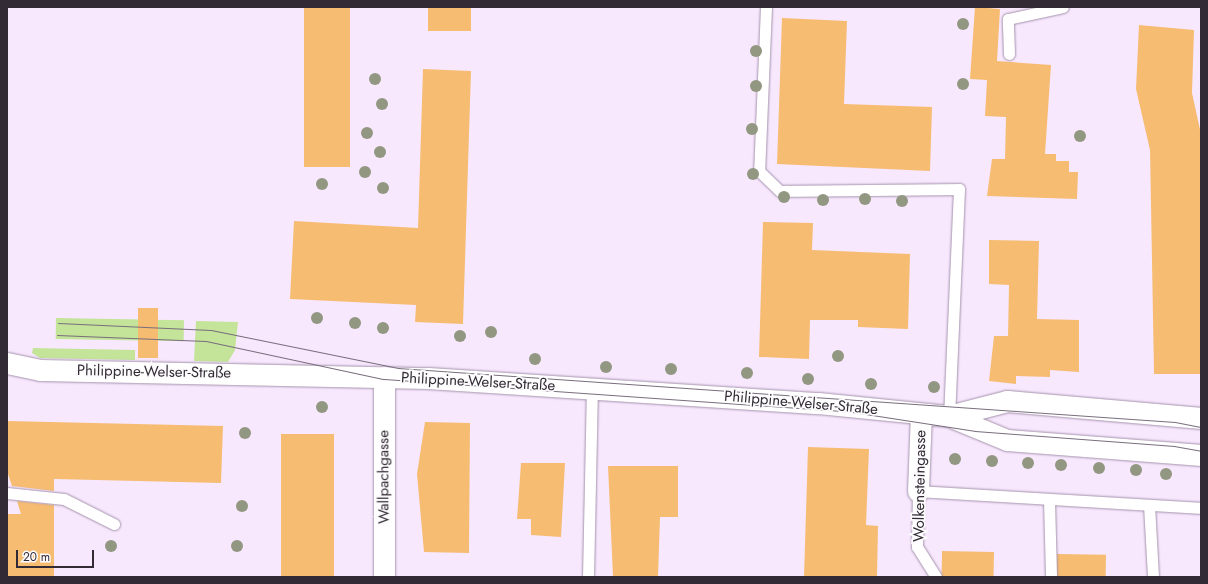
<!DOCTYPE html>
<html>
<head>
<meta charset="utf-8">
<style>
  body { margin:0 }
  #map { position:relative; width:1208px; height:584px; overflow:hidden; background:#f8e8fe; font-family:Jost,sans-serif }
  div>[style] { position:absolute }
  .green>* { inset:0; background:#c3e499; transform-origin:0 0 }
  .building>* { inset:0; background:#f6bc72; transform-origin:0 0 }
  .roads { filter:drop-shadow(0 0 1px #a593ac) drop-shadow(0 0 1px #a593ac) }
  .service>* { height:11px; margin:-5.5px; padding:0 5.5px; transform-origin:5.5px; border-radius:5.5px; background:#fff }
  .minor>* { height:21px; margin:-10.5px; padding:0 10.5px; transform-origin:10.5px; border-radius:10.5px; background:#fff }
  .tram>* { height:1px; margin:-0.5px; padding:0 0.5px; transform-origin:0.5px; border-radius:0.5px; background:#796e7d }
  .trees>* { width:12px; height:12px; margin:-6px; border-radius:50%; background:#929782 }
  span { translate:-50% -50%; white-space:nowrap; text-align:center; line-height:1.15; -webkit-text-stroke:3.5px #fcfcfc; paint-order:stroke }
  .street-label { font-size:15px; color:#322a34 }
  .frame { position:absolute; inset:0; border:8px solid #322a34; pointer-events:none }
  .scale { position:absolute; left:16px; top:550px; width:78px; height:18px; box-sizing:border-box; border:2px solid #322a34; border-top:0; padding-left:5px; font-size:12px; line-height:14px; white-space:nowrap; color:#322a34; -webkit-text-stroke:3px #fcfcfc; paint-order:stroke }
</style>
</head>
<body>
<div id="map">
  <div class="green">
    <div style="left:56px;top:318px;width:128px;height:21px;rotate:1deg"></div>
    <div style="clip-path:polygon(196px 321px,238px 322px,235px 350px,228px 362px,194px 361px)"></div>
    <div style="clip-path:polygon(33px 348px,135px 350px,135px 360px,40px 358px,32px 353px)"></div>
  </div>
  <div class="building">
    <div style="left:304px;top:7px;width:46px;height:160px"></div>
    <div style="left:428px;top:7px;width:43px;height:24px"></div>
    <div style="clip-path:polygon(975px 7px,1000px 9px,997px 61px,1051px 65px,1045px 154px,1056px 154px,1056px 161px,1069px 161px,1069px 172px,1078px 172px,1077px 199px,987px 196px,992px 159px,1005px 159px,1006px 117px,985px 116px,987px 80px,970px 79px)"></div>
    <div style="clip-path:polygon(782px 18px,847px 21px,844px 104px,932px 107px,930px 171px,777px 164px)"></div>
    <div style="clip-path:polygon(1139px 25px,1194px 30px,1192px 93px,1201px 134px,1201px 374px,1154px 374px,1150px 150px,1136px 89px)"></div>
    <div style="clip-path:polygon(423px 69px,471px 71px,463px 324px,415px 322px,416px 305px,290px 299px,294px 221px,418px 228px)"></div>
    <div style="clip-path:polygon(763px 222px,813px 223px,812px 250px,910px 254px,908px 329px,858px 327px,858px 320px,810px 320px,809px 359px,759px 357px)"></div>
    <div style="clip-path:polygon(989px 240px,1039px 241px,1037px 319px,1079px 320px,1079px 372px,1050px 370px,1050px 377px,1016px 376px,1016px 384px,989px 381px,994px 336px,1008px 336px,1009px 285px,989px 284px)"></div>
    <div style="left:138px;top:308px;width:20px;height:50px"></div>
    <div style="clip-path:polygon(7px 421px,223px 426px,221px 483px,54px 479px,54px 491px,12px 486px,7px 471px)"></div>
    <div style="clip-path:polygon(425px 422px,470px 423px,469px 553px,424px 552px,417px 474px)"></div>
    <div style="left:281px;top:434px;width:53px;height:143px"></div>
    <div style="clip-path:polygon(808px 447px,869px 449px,866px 525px,878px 526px,877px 577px,804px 577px)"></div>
    <div style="clip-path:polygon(521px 463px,565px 463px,561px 537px,531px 535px,531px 519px,517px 519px)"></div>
    <div style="clip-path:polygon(608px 466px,678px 466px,678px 517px,660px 517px,658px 577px,613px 577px)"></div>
    <div style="clip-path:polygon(17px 501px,54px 505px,54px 577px,7px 577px,7px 514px,21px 514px)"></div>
    <div style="left:942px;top:551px;width:52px;height:26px;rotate:1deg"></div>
    <div style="left:1057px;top:554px;width:49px;height:23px;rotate:1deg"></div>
  </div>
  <div class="roads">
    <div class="service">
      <div style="left:766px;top:7px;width:164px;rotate:92.4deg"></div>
      <div style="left:759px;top:171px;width:29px;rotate:44deg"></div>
      <div style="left:780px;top:191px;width:179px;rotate:-0.6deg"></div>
      <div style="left:959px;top:189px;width:227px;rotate:92.5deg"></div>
      <div style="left:1009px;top:54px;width:35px;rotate:-92deg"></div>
      <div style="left:1008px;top:19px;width:56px;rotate:-12.3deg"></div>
      <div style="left:7px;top:493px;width:57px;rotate:6deg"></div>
      <div style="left:64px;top:499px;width:56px;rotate:26.6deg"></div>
      <div style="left:1049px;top:500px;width:77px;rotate:88.5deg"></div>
      <div style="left:1149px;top:505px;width:72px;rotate:86.8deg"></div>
      <div style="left:588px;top:577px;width:189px;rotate:-88.8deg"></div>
      <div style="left:936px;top:577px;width:36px;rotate:-122deg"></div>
      <div style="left:917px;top:547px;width:56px;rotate:-89deg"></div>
      <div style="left:918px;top:491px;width:284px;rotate:3.4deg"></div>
    </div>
    <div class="minor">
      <div style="left:7px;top:363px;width:34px;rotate:12deg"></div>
      <div style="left:40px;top:370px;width:388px;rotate:1.2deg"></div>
      <div style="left:428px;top:378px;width:391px;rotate:3.7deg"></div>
      <div style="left:818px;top:403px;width:132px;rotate:5.7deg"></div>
      <div style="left:949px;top:416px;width:60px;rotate:-14.5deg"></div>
      <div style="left:1007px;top:401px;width:195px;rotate:5deg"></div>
      <div style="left:949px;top:416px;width:63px;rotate:22.5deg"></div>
      <div style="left:1007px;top:440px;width:195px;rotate:4.4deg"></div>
      <div style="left:918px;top:491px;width:77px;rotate:-87.8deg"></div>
      <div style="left:384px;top:577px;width:200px;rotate:-90deg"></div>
    </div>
  </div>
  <div class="tram">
    <div style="left:58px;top:323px;width:153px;rotate:2.6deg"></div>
    <div style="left:211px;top:330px;width:191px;rotate:11.5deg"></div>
    <div style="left:398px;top:368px;width:779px;rotate:3.98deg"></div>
    <div style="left:1175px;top:422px;width:26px;rotate:11deg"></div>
    <div style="left:57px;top:335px;width:149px;rotate:2.3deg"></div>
    <div style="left:206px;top:341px;width:182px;rotate:12.1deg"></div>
    <div style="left:384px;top:379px;width:463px;rotate:4deg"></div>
    <div style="left:846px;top:411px;width:131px;rotate:8.8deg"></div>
    <div style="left:975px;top:431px;width:200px;rotate:4.3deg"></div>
    <div style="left:1174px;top:446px;width:27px;rotate:10deg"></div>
  </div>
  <div class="trees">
    <div style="left:963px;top:24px"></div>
    <div style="left:756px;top:51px"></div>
    <div style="left:375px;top:79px"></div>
    <div style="left:963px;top:84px"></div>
    <div style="left:756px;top:86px"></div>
    <div style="left:382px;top:104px"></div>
    <div style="left:752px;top:129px"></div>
    <div style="left:367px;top:133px"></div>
    <div style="left:1080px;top:136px"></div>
    <div style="left:380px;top:152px"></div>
    <div style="left:365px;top:172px"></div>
    <div style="left:753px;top:174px"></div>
    <div style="left:322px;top:184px"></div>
    <div style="left:383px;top:188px"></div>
    <div style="left:784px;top:197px"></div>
    <div style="left:865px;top:199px"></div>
    <div style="left:823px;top:200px"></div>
    <div style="left:902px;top:201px"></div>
    <div style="left:317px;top:318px"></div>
    <div style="left:355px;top:323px"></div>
    <div style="left:383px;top:328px"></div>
    <div style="left:491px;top:332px"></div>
    <div style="left:460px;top:336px"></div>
    <div style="left:838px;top:356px"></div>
    <div style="left:535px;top:359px"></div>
    <div style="left:606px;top:367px"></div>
    <div style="left:671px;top:369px"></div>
    <div style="left:747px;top:373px"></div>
    <div style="left:808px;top:379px"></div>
    <div style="left:871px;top:384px"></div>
    <div style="left:934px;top:387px"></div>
    <div style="left:322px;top:407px"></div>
    <div style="left:245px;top:433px"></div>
    <div style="left:955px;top:459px"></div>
    <div style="left:992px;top:461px"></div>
    <div style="left:1028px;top:463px"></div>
    <div style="left:1061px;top:465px"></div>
    <div style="left:1099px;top:468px"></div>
    <div style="left:1136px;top:470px"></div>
    <div style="left:1166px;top:474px"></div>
    <div style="left:242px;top:506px"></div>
    <div style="left:111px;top:546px"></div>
    <div style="left:237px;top:546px"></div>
  </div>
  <div class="street-label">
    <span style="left:154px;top:372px;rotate:1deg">Philippine-Welser-Straße</span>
    <span style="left:478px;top:382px;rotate:3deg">Philippine-Welser-Straße</span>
    <span style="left:801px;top:403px;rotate:5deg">Philippine-Welser-Straße</span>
    <span style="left:384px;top:477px;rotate:-90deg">Wallpachgasse</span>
    <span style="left:920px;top:486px;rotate:-89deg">Wolkensteingasse</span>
  </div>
  <div class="frame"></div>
  <div class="scale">20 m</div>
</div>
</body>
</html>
